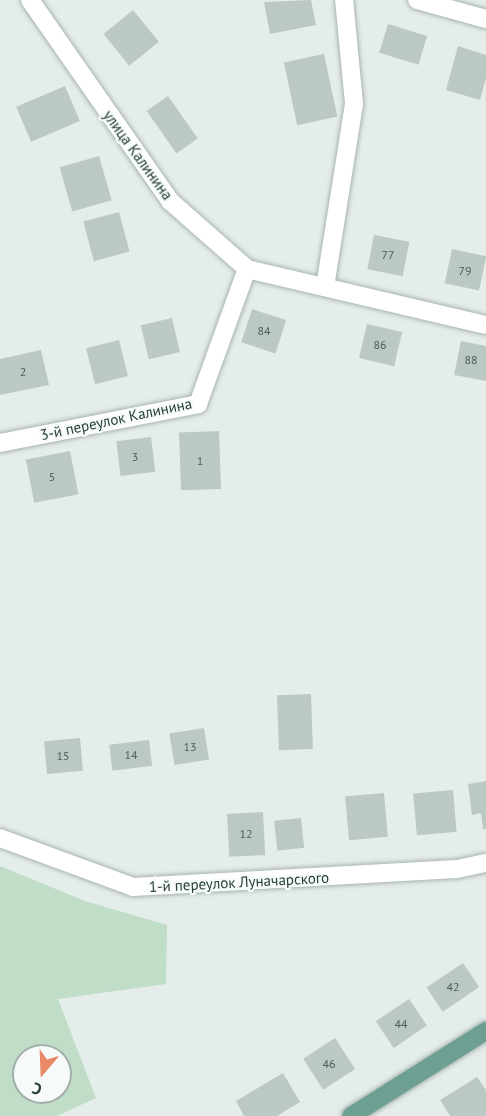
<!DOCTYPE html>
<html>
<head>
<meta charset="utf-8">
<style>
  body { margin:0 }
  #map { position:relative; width:486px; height:1116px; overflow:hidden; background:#e5edea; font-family:"PT Sans",sans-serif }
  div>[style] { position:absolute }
  .green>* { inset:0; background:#c0ddc8 }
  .building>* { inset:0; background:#bbc8c3; transform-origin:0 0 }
  .roads { filter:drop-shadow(0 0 2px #a8b5b1) drop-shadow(0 0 2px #a8b5b1) }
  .minor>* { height:18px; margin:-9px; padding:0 9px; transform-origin:9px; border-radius:9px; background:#fff }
  .major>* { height:18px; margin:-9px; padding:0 9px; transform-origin:9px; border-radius:9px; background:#6da093 }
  span { translate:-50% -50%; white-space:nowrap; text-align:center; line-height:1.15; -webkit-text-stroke:4.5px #f6faf8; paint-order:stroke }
  .number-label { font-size:12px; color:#4a605b }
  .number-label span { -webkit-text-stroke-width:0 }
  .street-label { font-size:15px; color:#253e38 }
  .north { position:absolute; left:12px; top:1044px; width:60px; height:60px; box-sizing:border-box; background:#f6faf8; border:2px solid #a2afab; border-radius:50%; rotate:199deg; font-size:16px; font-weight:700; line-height:24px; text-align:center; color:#253e38 }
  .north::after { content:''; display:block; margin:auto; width:21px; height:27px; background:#e98968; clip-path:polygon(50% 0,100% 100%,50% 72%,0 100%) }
</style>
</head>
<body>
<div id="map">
  <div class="green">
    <div style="clip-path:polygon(evenodd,0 866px,85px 901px,167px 925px,166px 984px,58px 999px,96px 1098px,57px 1116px,0 1116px,0 866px,24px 1056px,60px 1056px,60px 1092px,24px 1092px,24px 1056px)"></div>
  </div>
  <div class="building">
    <div style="clip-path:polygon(311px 0,316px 25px,270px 34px,264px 2px)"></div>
    <div style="left:133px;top:10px;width:41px;height:38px;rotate:51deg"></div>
    <div style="left:388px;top:24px;width:41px;height:30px;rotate:17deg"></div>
    <div style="clip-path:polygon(458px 46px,486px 55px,486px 78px,480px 100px,446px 90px)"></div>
    <div style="left:324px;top:54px;width:64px;height:41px;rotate:78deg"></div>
    <div style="left:65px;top:86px;width:38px;height:53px;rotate:67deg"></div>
    <div style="left:168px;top:96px;width:52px;height:26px;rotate:55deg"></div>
    <div style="left:99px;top:156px;width:46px;height:41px;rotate:74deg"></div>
    <div style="left:119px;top:212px;width:41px;height:37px;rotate:75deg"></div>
    <div style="left:374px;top:235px;width:36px;height:35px;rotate:11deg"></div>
    <div style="left:452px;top:249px;width:35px;height:35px;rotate:12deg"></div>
    <div style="left:252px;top:309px;width:36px;height:35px;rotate:18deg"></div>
    <div style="left:172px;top:318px;width:35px;height:32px;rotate:77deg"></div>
    <div style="left:367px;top:324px;width:36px;height:35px;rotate:13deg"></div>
    <div style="left:119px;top:340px;width:37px;height:34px;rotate:76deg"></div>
    <div style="clip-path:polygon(461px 341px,486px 346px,486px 381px,454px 375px)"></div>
    <div style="clip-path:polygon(41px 350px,49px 385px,0 395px,0 359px)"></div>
    <div style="left:219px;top:431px;width:58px;height:40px;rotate:88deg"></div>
    <div style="left:151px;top:437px;width:35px;height:35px;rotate:83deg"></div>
    <div style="left:70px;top:451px;width:44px;height:45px;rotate:79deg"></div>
    <div style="left:311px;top:694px;width:55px;height:34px;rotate:88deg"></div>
    <div style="left:204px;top:728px;width:32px;height:35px;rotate:81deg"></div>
    <div style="left:80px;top:738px;width:33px;height:36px;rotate:85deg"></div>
    <div style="left:149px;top:740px;width:26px;height:40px;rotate:83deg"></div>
    <div style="clip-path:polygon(486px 781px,486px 829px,483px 829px,481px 813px,472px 815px,468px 784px)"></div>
    <div style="left:453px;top:790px;width:42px;height:40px;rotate:85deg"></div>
    <div style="left:384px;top:793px;width:44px;height:39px;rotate:85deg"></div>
    <div style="left:263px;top:812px;width:43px;height:36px;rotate:87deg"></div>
    <div style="left:301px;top:818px;width:30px;height:27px;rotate:84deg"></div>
    <div style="left:463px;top:963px;width:29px;height:44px;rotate:56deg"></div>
    <div style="left:409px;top:999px;width:32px;height:40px;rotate:56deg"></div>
    <div style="left:335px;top:1038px;width:37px;height:38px;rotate:57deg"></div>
    <div style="clip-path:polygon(283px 1073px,300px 1102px,277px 1116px,244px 1116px,236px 1101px)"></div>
    <div style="clip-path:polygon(477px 1077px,486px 1090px,486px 1116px,450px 1116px,440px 1100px)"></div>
  </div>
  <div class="roads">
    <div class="minor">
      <div style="left:30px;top:0;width:245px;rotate:55.1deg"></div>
      <div style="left:170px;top:201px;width:103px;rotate:41.4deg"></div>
      <div style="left:247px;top:269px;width:245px;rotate:13.2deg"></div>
      <div style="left:417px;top:0;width:72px;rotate:15.4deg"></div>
      <div style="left:325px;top:287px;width:186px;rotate:-81deg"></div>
      <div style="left:354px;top:103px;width:103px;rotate:-95.5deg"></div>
      <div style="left:0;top:443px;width:202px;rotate:-11.1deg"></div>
      <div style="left:198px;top:404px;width:144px;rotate:-70.1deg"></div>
      <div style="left:0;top:838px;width:142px;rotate:20.2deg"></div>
      <div style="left:133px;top:887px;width:324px;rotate:-3.2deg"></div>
      <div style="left:457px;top:869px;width:30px;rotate:-12deg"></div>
    </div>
    <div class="major">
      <div style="left:351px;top:1116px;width:160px;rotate:-32.2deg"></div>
    </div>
  </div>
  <div class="number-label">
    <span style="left:388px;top:255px">77</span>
    <span style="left:465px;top:271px">79</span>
    <span style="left:264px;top:331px">84</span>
    <span style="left:380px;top:345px">86</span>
    <span style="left:471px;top:360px">88</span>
    <span style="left:23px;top:372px">2</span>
    <span style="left:135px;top:457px">3</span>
    <span style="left:200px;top:461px">1</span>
    <span style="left:52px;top:477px">5</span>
    <span style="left:190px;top:747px">13</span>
    <span style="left:131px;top:755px">14</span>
    <span style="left:63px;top:756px">15</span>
    <span style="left:246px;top:834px">12</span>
    <span style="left:453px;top:987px">42</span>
    <span style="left:401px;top:1024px">44</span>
    <span style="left:329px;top:1064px">46</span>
  </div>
  <div class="street-label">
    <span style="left:138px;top:155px;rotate:54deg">улица Калинина</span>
    <span style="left:116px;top:419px;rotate:-12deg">3-й переулок Калинина</span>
    <span style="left:239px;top:882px;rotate:-3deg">1-й переулок Луначарского</span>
  </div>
  <div class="north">С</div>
</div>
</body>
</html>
